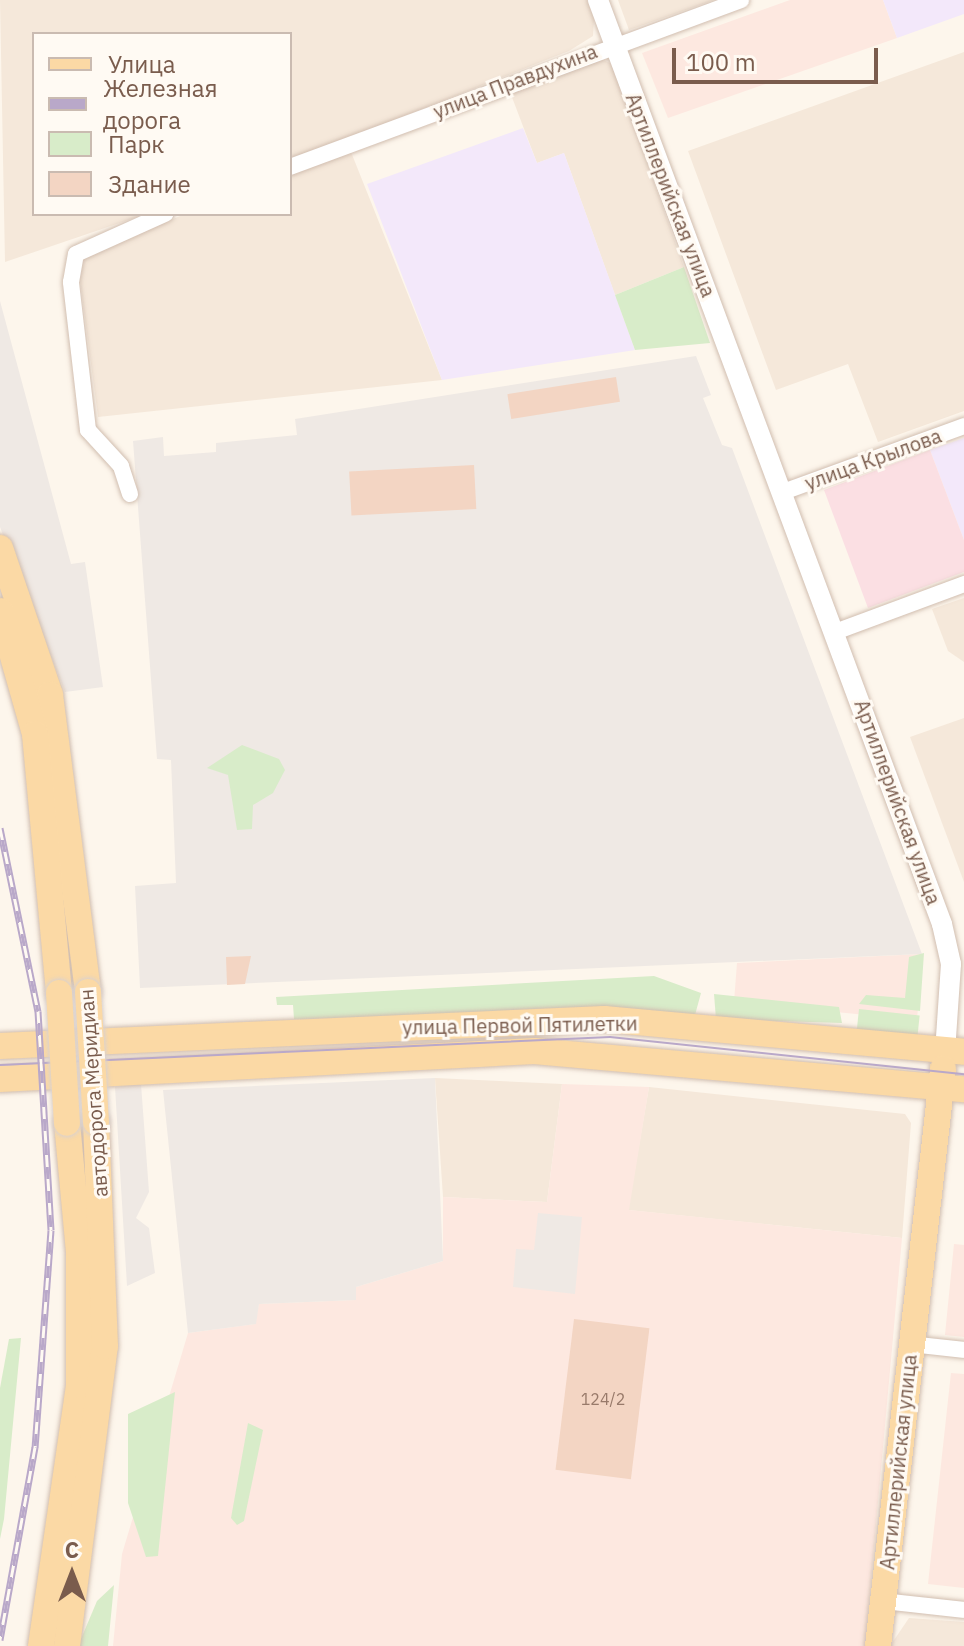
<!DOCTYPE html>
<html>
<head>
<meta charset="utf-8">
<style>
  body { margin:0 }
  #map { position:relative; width:964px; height:1646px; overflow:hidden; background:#fdf6ec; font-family:"IBM Plex Sans",sans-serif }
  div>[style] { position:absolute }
  .residential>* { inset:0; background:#f5e8da }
  .commercial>* { inset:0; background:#fde8e0 }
  .industrial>* { inset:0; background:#efe9e4 }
  .education>* { inset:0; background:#f3e8fa }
  .medical>* { inset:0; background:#fbdfe3 }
  .green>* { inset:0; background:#d8ecc9; transform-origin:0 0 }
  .building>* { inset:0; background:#f3d5c3; transform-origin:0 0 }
  .roads { filter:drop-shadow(0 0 2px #d1beb0) drop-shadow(0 0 2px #d1beb0) }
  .minor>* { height:16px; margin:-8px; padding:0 8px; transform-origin:8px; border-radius:8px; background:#fff }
  .tertiary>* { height:20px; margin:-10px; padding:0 10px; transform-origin:10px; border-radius:10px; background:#fff }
  .primary>* { height:26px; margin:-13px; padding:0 13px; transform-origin:13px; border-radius:13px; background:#fbd9a5 }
  .tram>* { height:2px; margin:-1px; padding:0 1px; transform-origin:1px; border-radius:1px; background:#b9a8c9 }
  .rail>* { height:7px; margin-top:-3.5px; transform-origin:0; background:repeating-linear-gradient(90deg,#fffaf3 0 12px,#b9a8c9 0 24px); box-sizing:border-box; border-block:2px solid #b9a8c9 }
  .bridges { filter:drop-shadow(0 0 2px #dad1cd) drop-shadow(0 0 2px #dad1cd) }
  .primary-bridge>* { height:26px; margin:-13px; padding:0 13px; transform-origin:13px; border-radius:13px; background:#fbd9a5 }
  span { translate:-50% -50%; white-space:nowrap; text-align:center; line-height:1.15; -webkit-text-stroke:6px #fffaf3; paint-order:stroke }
  .number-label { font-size:16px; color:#987a6a }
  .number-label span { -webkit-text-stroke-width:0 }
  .street-label { font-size:20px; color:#7a5c4d }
  .legend { position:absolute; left:32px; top:32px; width:260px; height:184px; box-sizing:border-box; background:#fffaf3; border:2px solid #cabbb1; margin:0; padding:10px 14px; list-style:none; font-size:24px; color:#7a5c4d }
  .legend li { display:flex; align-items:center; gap:16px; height:40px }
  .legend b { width:40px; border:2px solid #cabbb1 }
  .north { position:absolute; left:32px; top:1534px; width:80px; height:80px; -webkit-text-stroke:6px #fffaf3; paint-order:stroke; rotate:0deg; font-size:22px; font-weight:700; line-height:32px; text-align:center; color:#7a5c4d }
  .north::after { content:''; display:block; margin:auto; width:28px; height:36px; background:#7a5c4d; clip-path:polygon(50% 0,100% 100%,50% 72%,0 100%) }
  .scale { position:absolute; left:672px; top:48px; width:206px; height:36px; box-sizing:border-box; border:4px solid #7a5c4d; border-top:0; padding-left:10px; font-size:24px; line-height:28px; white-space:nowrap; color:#7a5c4d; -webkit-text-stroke:6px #fffaf3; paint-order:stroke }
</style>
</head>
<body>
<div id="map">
  <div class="residential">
    <div style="clip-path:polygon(0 0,587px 0,594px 19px,593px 36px,569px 51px,290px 161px,290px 34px,34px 34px,34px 214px,146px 214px,5px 262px)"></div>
    <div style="clip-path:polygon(618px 0,714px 0,629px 30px)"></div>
    <div style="clip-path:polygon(964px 52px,964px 411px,878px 442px,848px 364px,776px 390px,688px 151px)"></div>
    <div style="clip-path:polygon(599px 58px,612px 64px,684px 267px,615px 295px,564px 153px,537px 163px,510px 92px)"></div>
    <div style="clip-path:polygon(351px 152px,442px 380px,98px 417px,80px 280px,84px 256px,185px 214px,290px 214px,290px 175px)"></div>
    <div style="clip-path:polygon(964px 598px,964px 662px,948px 651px,932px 609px)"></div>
    <div style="clip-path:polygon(964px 718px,964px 882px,910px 737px)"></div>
    <div style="clip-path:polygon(435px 1078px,562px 1084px,547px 1202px,443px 1197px)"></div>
    <div style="clip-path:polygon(649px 1087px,905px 1114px,911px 1123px,902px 1238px,628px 1210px)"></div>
    <div style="clip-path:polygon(909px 1618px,964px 1622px,964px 1646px,890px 1646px)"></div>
  </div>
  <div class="commercial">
    <div style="clip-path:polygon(790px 0,883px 0,897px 38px,668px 118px,642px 53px)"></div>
    <div style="clip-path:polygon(922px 954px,917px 1020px,734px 1002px,737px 963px)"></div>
    <div style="clip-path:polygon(562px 1084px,649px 1087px,629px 1210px,902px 1238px,865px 1646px,113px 1646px,122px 1554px,188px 1333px,255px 1324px,259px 1304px,355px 1300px,356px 1287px,443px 1261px,443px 1197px,547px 1202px)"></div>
    <div style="clip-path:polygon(954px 1244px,964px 1245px,964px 1337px,945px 1335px)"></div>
    <div style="clip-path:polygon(951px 1373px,964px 1374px,964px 1588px,928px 1584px)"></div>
  </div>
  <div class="industrial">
    <div style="clip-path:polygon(0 301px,71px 564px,85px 562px,103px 687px,65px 692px,0 527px)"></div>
    <div style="clip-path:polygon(696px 356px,711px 395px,703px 398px,722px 445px,732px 448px,922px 954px,140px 988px,135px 886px,176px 883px,171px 760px,157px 759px,133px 441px,163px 437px,164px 456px,216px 452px,216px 443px,297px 435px,295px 419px)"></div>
    <div style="clip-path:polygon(435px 1078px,443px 1261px,356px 1287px,356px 1300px,259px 1304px,256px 1324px,188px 1333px,163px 1090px)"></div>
    <div style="clip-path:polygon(141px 1084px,149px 1192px,136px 1218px,149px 1228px,155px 1273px,127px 1286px,115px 1087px)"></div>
    <div style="clip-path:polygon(538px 1213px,582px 1217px,575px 1294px,513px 1287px,516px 1249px,534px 1250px)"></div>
  </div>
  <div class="education">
    <div style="clip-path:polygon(883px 0,964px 0,964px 14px,897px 38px)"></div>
    <div style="clip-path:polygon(523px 128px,537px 163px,564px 153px,635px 350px,442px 380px,367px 184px)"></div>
    <div style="clip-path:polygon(964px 438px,964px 540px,930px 450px)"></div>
  </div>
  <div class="medical">
    <div style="clip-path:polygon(930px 450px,964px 540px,964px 572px,868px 608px,824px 490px)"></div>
  </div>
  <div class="green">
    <div style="clip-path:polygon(684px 267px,710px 343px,635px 350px,615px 295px)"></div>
    <div style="clip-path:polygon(242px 745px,279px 759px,285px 770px,273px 793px,253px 805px,252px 829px,237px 830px,228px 775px,207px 768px)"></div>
    <div style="clip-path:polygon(924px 953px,920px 1011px,859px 1004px,866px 995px,905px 998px,909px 957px)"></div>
    <div style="clip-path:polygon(654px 976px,701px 993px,695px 1015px,294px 1019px,293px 1005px,277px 1005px,276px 997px)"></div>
    <div style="clip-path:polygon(714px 994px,839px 1007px,842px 1023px,716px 1019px)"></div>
    <div style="left:859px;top:1009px;width:61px;height:23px;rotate:6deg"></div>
    <div style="clip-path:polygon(21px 1338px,4px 1519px,0 1539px,0 1388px,9px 1339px)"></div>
    <div style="clip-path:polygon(175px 1392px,158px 1556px,146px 1557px,128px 1503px,128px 1414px)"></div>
    <div style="clip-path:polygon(248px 1423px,263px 1430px,244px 1521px,237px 1525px,231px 1518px)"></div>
    <div style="clip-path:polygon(114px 1585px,108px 1646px,78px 1646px,97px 1601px)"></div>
  </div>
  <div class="building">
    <div style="left:616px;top:377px;width:25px;height:110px;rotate:81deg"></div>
    <div style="left:474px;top:465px;width:44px;height:125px;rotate:87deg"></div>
    <div style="clip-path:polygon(251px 956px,245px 984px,227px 985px,226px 957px)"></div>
    <div style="left:574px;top:1319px;width:76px;height:152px;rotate:7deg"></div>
  </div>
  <div class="roads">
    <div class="minor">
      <div style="left:290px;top:167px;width:481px;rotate:-20.3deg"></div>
      <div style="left:783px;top:492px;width:193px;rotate:-20deg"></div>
      <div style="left:130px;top:494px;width:29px;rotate:-108deg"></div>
      <div style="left:121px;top:466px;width:49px;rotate:-132.5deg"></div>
      <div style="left:88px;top:430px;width:149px;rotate:-96.6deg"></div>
      <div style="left:71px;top:282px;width:28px;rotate:-80deg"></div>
      <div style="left:76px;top:254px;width:98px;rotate:-24.2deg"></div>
      <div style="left:835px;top:632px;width:138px;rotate:-20.4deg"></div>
      <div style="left:910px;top:1344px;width:54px;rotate:6.3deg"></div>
      <div style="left:883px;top:1601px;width:81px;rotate:6.3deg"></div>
    </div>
    <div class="tertiary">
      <div style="left:598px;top:0;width:986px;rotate:69.58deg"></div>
      <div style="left:942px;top:924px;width:41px;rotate:77.3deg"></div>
      <div style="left:951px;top:964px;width:87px;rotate:93.9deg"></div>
    </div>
    <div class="primary">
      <div style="left:0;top:548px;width:155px;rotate:71.2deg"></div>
      <div style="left:50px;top:695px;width:299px;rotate:82.7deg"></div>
      <div style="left:0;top:611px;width:128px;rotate:74.1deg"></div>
      <div style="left:35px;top:734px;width:260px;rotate:84.7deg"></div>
      <div style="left:0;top:1046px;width:605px;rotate:-2.56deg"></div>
      <div style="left:604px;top:1019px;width:362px;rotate:5.2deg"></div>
      <div style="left:0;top:1079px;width:535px;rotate:-3deg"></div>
      <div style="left:534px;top:1051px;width:432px;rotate:5.1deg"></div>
      <div style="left:41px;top:1646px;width:264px;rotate:-81.7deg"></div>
      <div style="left:79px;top:1385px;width:133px;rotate:-90deg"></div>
      <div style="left:79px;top:1252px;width:130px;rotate:-95.3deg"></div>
      <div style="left:67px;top:1646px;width:302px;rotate:-82.8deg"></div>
      <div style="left:105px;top:1346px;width:224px;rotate:-92.3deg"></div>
      <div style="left:878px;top:1646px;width:581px;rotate:-83.57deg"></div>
    </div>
  </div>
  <div class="tram">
    <div style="left:0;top:1065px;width:611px;rotate:-2.63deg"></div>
    <div style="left:610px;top:1037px;width:356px;rotate:6deg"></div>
  </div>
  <div class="rail">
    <div style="left:0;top:828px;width:187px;rotate:78.3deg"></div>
    <div style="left:38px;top:1011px;width:219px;rotate:86.6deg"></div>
    <div style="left:51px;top:1230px;width:218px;rotate:94.2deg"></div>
    <div style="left:35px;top:1447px;width:196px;rotate:100.3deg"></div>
  </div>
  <div class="bridges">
    <div class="primary-bridge">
      <div style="left:88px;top:992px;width:130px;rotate:86.5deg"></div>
      <div style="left:59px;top:993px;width:130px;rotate:86.5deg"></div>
    </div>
  </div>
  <div class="number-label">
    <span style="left:603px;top:1399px">124/2</span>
  </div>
  <div class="street-label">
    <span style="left:515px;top:81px;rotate:-21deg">улица Правдухина</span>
    <span style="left:671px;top:195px;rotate:69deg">Артиллерийская улица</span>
    <span style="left:873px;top:459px;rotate:-20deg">улица Крылова</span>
    <span style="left:898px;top:802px;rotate:70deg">Артиллерийская улица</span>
    <span style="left:520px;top:1025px;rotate:-1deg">улица Первой Пятилетки</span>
    <span style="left:93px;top:1093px;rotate:-94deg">автодорога Меридиан</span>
    <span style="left:898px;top:1462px;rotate:-84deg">Артиллерийская улица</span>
  </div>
  <ul class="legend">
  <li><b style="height:10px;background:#fbd9a5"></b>Улица</li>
  <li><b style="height:10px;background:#b9a8c9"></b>Железная дорога</li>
  <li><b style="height:22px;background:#d8ecc9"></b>Парк</li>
  <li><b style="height:22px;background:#f3d5c3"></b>Здание</li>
  </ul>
  <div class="north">С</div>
  <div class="scale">100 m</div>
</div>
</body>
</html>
